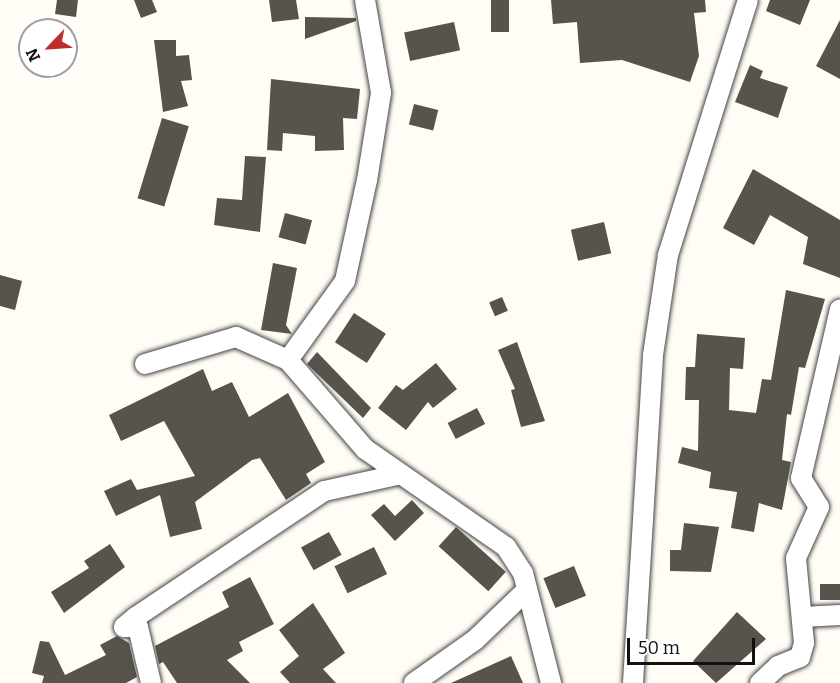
<!DOCTYPE html>
<html>
<head>
<meta charset="utf-8">
<style>
  body { margin:0 }
  #map { position:relative; width:840px; height:683px; overflow:hidden; background:#fffdf5; font-family:Bitter,serif }
  div>[style] { position:absolute }
  .building>* { inset:0; background:#59534d; transform-origin:0 0 }
  .roads { filter:drop-shadow(0 0 2px #444) drop-shadow(0 0 2px #444) }
  .minor>* { height:20px; margin:-10px; padding:0 10px; transform-origin:10px; border-radius:10px; background:#fff }
  span { translate:-50% -50%; white-space:nowrap; text-align:center; line-height:1.15; -webkit-text-stroke:6px #fff; paint-order:stroke }
  .north { position:absolute; left:18px; top:18px; width:60px; height:60px; box-sizing:border-box; background:#fff; border:2px solid #a0a0a0; border-radius:50%; rotate:245deg; font-size:16px; font-weight:700; line-height:24px; text-align:center; color:#111 }
  .north::after { content:''; display:block; margin:auto; width:21px; height:27px; background:#bd2f2c; clip-path:polygon(50% 0,100% 100%,50% 72%,0 100%) }
  .scale { position:absolute; left:627px; top:638px; width:128px; height:27px; box-sizing:border-box; border:3px solid #111; border-top:0; padding-left:8px; font-size:18px; line-height:21px; white-space:nowrap; color:#111; -webkit-text-stroke:4px #fff; paint-order:stroke }
</style>
</head>
<body>
<div id="map">
  <div class="building">
    <div style="clip-path:polygon(57px 0,78px 0,76px 17px,55px 14px)"></div>
    <div style="clip-path:polygon(134px 0,152px 0,157px 12px,141px 18px)"></div>
    <div style="clip-path:polygon(269px 0,296px 0,299px 19px,272px 22px)"></div>
    <div style="left:491px;top:0;width:18px;height:32px"></div>
    <div style="clip-path:polygon(551px 0,705px 0,706px 12px,694px 13px,699px 56px,690px 82px,622px 60px,580px 63px,577px 22px,553px 24px)"></div>
    <div style="clip-path:polygon(770px 0,810px 0,800px 25px,766px 11px)"></div>
    <div style="clip-path:polygon(305px 17px,356px 18px,356px 21px,305px 39px)"></div>
    <div style="clip-path:polygon(840px 20px,840px 79px,816px 66px)"></div>
    <div style="left:454px;top:22px;width:29px;height:51px;rotate:78deg"></div>
    <div style="clip-path:polygon(154px 40px,176px 40px,176px 56px,189px 55px,192px 80px,181px 81px,188px 106px,163px 112px)"></div>
    <div style="clip-path:polygon(750px 65px,763px 71px,760px 78px,788px 87px,778px 118px,735px 102px)"></div>
    <div style="clip-path:polygon(271px 79px,360px 89px,357px 119px,343px 118px,344px 150px,315px 151px,315px 136px,283px 133px,282px 151px,267px 150px)"></div>
    <div style="left:414px;top:104px;width:25px;height:21px;rotate:14deg"></div>
    <div style="left:162px;top:118px;width:28px;height:84px;rotate:17deg"></div>
    <div style="clip-path:polygon(245px 156px,266px 157px,260px 232px,214px 225px,217px 198px,242px 200px)"></div>
    <div style="clip-path:polygon(753px 169px,840px 220px,840px 278px,803px 264px,808px 237px,770px 215px,754px 245px,723px 228px)"></div>
    <div style="left:285px;top:213px;width:28px;height:25px;rotate:15deg"></div>
    <div style="left:604px;top:222px;width:32px;height:34px;rotate:77deg"></div>
    <div style="clip-path:polygon(273px 263px,297px 268px,286px 325px,292px 334px,261px 330px)"></div>
    <div style="clip-path:polygon(0 275px,22px 281px,15px 310px,0 306px)"></div>
    <div style="clip-path:polygon(786px 290px,825px 299px,805px 368px,799px 367px,791px 415px,787px 414px,782px 460px,791px 462px,782px 510px,759px 503px,754px 532px,731px 528px,737px 492px,709px 488px,711px 472px,678px 463px,682px 447px,698px 451px,699px 400px,685px 400px,686px 367px,695px 367px,697px 334px,745px 338px,743px 369px,730px 368px,729px 410px,756px 413px,762px 379px,771px 380px)"></div>
    <div style="left:502px;top:297px;width:15px;height:14px;rotate:67deg"></div>
    <div style="left:354px;top:313px;width:38px;height:35px;rotate:33deg"></div>
    <div style="clip-path:polygon(517px 342px,545px 421px,521px 427px,511px 390px,515px 389px,498px 350px)"></div>
    <div style="clip-path:polygon(317px 352px,371px 408px,363px 418px,307px 364px)"></div>
    <div style="clip-path:polygon(436px 363px,457px 389px,433px 408px,428px 402px,406px 430px,378px 408px,396px 385px,403px 390px)"></div>
    <div style="clip-path:polygon(203px 369px,212px 391px,232px 382px,249px 417px,288px 393px,325px 462px,306px 474px,311px 483px,286px 500px,260px 458px,252px 460px,195px 502px,202px 529px,170px 537px,160px 495px,116px 516px,104px 491px,131px 479px,137px 490px,195px 476px,164px 421px,121px 441px,109px 415px)"></div>
    <div style="left:477px;top:408px;width:18px;height:33px;rotate:63deg"></div>
    <div style="clip-path:polygon(412px 500px,424px 513px,395px 541px,371px 515px,384px 504px,395px 516px)"></div>
    <div style="clip-path:polygon(684px 523px,719px 527px,711px 572px,670px 571px,670px 550px,681px 550px)"></div>
    <div style="left:456px;top:527px;width:67px;height:26px;rotate:42deg"></div>
    <div style="left:329px;top:532px;width:26px;height:32px;rotate:61deg"></div>
    <div style="clip-path:polygon(110px 544px,125px 567px,64px 613px,51px 592px,89px 568px,84px 561px)"></div>
    <div style="left:374px;top:547px;width:30px;height:44px;rotate:64deg"></div>
    <div style="left:574px;top:566px;width:32px;height:33px;rotate:68deg"></div>
    <div style="clip-path:polygon(250px 577px,274px 624px,239px 642px,243px 651px,227px 660px,250px 683px,177px 683px,163px 662px,159px 664px,155px 646px,229px 607px,222px 592px)"></div>
    <div style="left:820px;top:584px;width:20px;height:16px"></div>
    <div style="clip-path:polygon(313px 603px,345px 653px,323px 669px,336px 683px,290px 683px,280px 672px,299px 656px,279px 630px)"></div>
    <div style="clip-path:polygon(737px 612px,766px 639px,716px 683px,693px 661px)"></div>
    <div style="clip-path:polygon(117px 636px,129px 643px,137px 677px,126px 683px,42px 683px,44px 676px,32px 673px,40px 641px,49px 642px,65px 675px,106px 655px,100px 645px)"></div>
    <div style="clip-path:polygon(511px 656px,523px 683px,451px 683px)"></div>
  </div>
  <div class="roads">
    <div class="minor">
      <div style="left:365px;top:0;width:94px;rotate:80.2deg"></div>
      <div style="left:381px;top:93px;width:88px;rotate:99.1deg"></div>
      <div style="left:367px;top:180px;width:103px;rotate:102.3deg"></div>
      <div style="left:345px;top:281px;width:97px;rotate:125.8deg"></div>
      <div style="left:288px;top:360px;width:118px;rotate:49.1deg"></div>
      <div style="left:365px;top:449px;width:172px;rotate:34.8deg"></div>
      <div style="left:506px;top:547px;width:31px;rotate:57deg"></div>
      <div style="left:523px;top:573px;width:114px;rotate:75.7deg"></div>
      <div style="left:145px;top:364px;width:95px;rotate:-16.5deg"></div>
      <div style="left:236px;top:337px;width:57px;rotate:23.9deg"></div>
      <div style="left:802px;top:617px;width:38px;rotate:-3deg"></div>
      <div style="left:151px;top:683px;width:57px;rotate:-103.1deg"></div>
      <div style="left:138px;top:627px;width:14px;rotate:180deg"></div>
      <div style="left:124px;top:627px;width:16px;rotate:-40deg"></div>
      <div style="left:136px;top:617px;width:226px;rotate:-33.8deg"></div>
      <div style="left:324px;top:491px;width:75px;rotate:-12.4deg"></div>
      <div style="left:414px;top:683px;width:75px;rotate:-35.2deg"></div>
      <div style="left:475px;top:640px;width:72px;rotate:-43.9deg"></div>
      <div style="left:633px;top:683px;width:329px;rotate:-86.5deg"></div>
      <div style="left:653px;top:355px;width:101px;rotate:-81.5deg"></div>
      <div style="left:668px;top:255px;width:267px;rotate:-72.6deg"></div>
      <div style="left:760px;top:683px;width:25px;rotate:-43deg"></div>
      <div style="left:778px;top:666px;width:24px;rotate:-22deg"></div>
      <div style="left:800px;top:657px;width:15px;rotate:-74deg"></div>
      <div style="left:804px;top:643px;width:85px;rotate:-95.4deg"></div>
      <div style="left:796px;top:558px;width:56px;rotate:-65.7deg"></div>
      <div style="left:819px;top:507px;width:34px;rotate:-122deg"></div>
      <div style="left:801px;top:478px;width:173px;rotate:-77deg"></div>
    </div>
  </div>
  <div class="north">N</div>
  <div class="scale">50 m</div>
</div>
</body>
</html>
